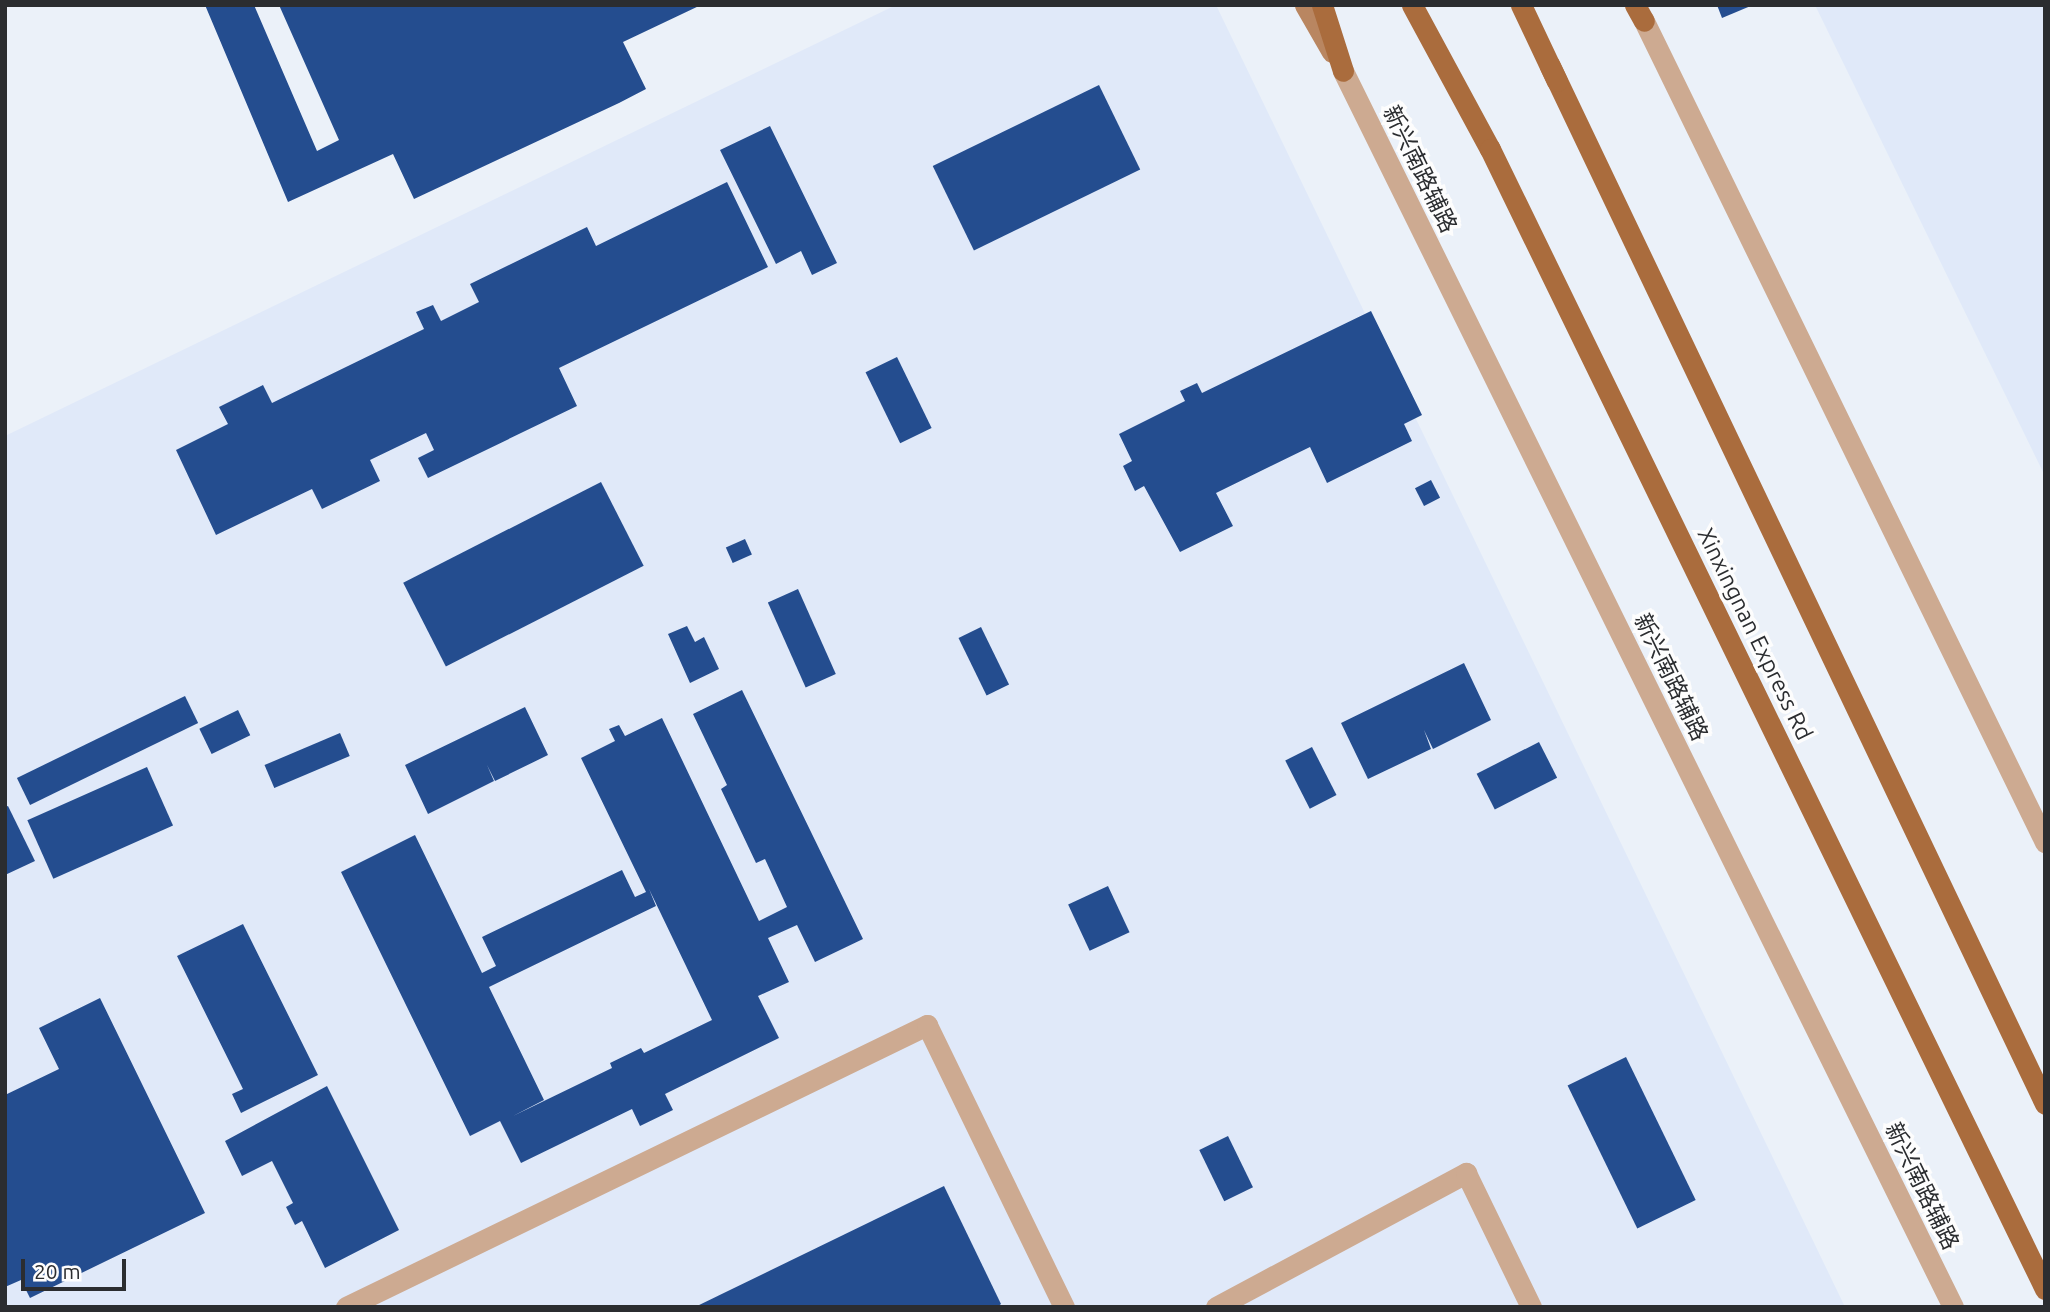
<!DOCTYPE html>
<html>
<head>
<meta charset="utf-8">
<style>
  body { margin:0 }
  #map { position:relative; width:2050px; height:1312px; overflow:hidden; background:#ebf1f9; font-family:Ubuntu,"Noto Sans SC",sans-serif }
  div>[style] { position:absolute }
  .built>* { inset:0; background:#e0e9f9 }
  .building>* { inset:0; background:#244d8f; transform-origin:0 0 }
  .street>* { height:21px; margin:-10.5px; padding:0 10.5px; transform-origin:10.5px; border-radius:10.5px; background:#cdaa91 }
  .secondary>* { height:21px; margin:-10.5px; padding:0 10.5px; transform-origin:10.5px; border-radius:10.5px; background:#b98661 }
  .primary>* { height:21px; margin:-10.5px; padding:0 10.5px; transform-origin:10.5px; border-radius:10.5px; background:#aa6c3d }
  .primary-bridge>* { height:21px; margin:-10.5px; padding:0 10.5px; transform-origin:10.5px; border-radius:10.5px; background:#aa6c3d }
  span { translate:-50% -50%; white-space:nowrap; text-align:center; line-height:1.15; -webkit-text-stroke:7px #fdfdfd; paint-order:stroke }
  .street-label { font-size:23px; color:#2b2d30 }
  .frame { position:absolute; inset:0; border:7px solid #2b2d30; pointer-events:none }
  .scale { position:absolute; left:21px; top:1259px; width:105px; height:32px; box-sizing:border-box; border:4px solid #2b2d30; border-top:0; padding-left:9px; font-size:21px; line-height:24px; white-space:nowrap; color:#2b2d30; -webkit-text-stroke:5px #fdfdfd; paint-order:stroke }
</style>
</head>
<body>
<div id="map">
  <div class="built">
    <div style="clip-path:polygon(896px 5px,1216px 5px,1845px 1307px,5px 1307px,5px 436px)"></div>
    <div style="clip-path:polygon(1815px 5px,2045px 5px,2045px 476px)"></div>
  </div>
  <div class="building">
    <div style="clip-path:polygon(205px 5px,254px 5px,317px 151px,339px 140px,279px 5px,701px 5px,623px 42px,646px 89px,619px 103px,414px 199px,393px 154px,288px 202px)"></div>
    <div style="clip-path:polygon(1717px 5px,1753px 5px,1722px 18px)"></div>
    <div style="left:1099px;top:85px;width:94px;height:185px;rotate:64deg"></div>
    <div style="clip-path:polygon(770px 126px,837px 263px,812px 275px,801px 251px,776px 264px,720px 150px)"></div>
    <div style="clip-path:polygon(727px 182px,768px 267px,559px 368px,577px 406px,428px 478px,418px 458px,434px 450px,426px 433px,370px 460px,380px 481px,322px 509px,312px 489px,216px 535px,176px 450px,228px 424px,219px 407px,263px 385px,272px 403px,424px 329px,416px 312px,433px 305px,441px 321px,479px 302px,470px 284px,587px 227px,596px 246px)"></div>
    <div style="clip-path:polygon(1371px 311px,1422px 415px,1404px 424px,1412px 441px,1327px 483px,1310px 447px,1216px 493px,1233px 526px,1180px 552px,1144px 486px,1135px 491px,1123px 466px,1132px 461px,1119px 434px,1185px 401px,1180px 391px,1197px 383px,1202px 393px)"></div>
    <div style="left:897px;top:357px;width:79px;height:35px;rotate:64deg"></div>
    <div style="left:1431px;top:480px;width:20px;height:18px;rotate:63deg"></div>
    <div style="left:601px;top:482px;width:94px;height:222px;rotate:63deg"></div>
    <div style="left:745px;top:539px;width:17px;height:21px;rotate:66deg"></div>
    <div style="left:798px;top:589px;width:93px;height:33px;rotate:66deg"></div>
    <div style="clip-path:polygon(687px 626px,695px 642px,704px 637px,719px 669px,690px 683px,668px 634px)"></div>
    <div style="left:981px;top:627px;width:64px;height:25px;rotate:64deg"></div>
    <div style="clip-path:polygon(1464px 663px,1491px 720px,1433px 749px,1424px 730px,1431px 749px,1368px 779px,1341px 723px)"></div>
    <div style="clip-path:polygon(evenodd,742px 690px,863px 939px,815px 962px,797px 925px,768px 938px,789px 982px,758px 996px,779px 1038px,665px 1094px,673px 1110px,640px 1126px,632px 1109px,521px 1163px,500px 1121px,470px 1136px,341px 872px,415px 835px,482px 973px,496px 966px,482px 937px,622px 870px,635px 897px,646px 892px,581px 758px,615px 741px,609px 729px,619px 725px,625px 736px,662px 718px,759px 921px,787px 907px,765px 859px,756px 863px,721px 789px,727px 785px,693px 714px,742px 690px,649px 889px,712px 1020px,644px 1053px,641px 1048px,610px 1063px,612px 1068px,513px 1116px,544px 1100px,489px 987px,656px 906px,649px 889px)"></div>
    <div style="left:185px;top:696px;width:30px;height:187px;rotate:64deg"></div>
    <div style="clip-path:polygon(525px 707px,548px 755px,495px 781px,487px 765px,494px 781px,428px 814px,405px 765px)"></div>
    <div style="left:238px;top:710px;width:28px;height:43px;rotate:64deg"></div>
    <div style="left:340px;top:733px;width:25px;height:82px;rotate:67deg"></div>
    <div style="left:1539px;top:742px;width:40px;height:70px;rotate:63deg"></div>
    <div style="left:1312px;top:747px;width:54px;height:30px;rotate:63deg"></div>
    <div style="left:147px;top:767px;width:64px;height:131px;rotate:66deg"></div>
    <div style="clip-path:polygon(8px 806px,35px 861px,5px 875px,5px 807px)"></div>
    <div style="left:1108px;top:886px;width:51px;height:44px;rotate:65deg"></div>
    <div style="clip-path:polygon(243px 924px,318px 1075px,241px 1113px,232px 1094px,243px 1089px,177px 956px)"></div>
    <div style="clip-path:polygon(100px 998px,205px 1213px,30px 1298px,21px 1280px,5px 1287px,5px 1095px,59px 1069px,39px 1028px)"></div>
    <div style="left:1626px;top:1057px;width:159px;height:65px;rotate:64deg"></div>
    <div style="clip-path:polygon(327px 1086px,399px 1230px,325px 1268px,302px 1221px,295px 1225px,286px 1207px,293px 1203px,272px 1161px,242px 1176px,225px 1141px)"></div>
    <div style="left:1228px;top:1136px;width:57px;height:32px;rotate:64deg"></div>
    <div style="clip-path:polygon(944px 1186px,1001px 1304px,997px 1307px,695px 1307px)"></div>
  </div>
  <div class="street">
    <div style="left:1644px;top:21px;width:914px;rotate:63.97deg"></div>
    <div style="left:1343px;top:71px;width:1378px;rotate:63.73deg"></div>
    <div style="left:346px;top:1307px;width:646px;rotate:-25.89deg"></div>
    <div style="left:927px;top:1025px;width:314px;rotate:64.1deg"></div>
    <div style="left:1216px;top:1307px;width:284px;rotate:-28.2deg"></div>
    <div style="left:1466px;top:1173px;width:149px;rotate:64.1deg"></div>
  </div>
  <div class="secondary">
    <div style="left:1305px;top:5px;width:54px;rotate:60.1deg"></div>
  </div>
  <div class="primary">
    <div style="left:1322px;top:5px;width:69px;rotate:72.3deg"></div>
    <div style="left:1412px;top:5px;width:164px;rotate:61.6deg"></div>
    <div style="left:1490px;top:149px;width:1268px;rotate:64.04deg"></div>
    <div style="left:1635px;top:5px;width:18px;rotate:61deg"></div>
    <div style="left:1550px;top:66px;width:1150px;rotate:64.5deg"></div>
  </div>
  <div class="primary-bridge">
    <div style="left:1521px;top:5px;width:84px;rotate:64.7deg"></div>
  </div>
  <div class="street-label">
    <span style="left:1420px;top:169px;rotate:64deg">新兴南路辅路</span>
    <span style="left:1755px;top:634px;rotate:64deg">Xinxingnan Express Rd</span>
    <span style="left:1671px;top:677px;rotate:64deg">新兴南路辅路</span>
    <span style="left:1922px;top:1186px;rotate:64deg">新兴南路辅路</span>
  </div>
  <div class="frame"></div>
  <div class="scale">20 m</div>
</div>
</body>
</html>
